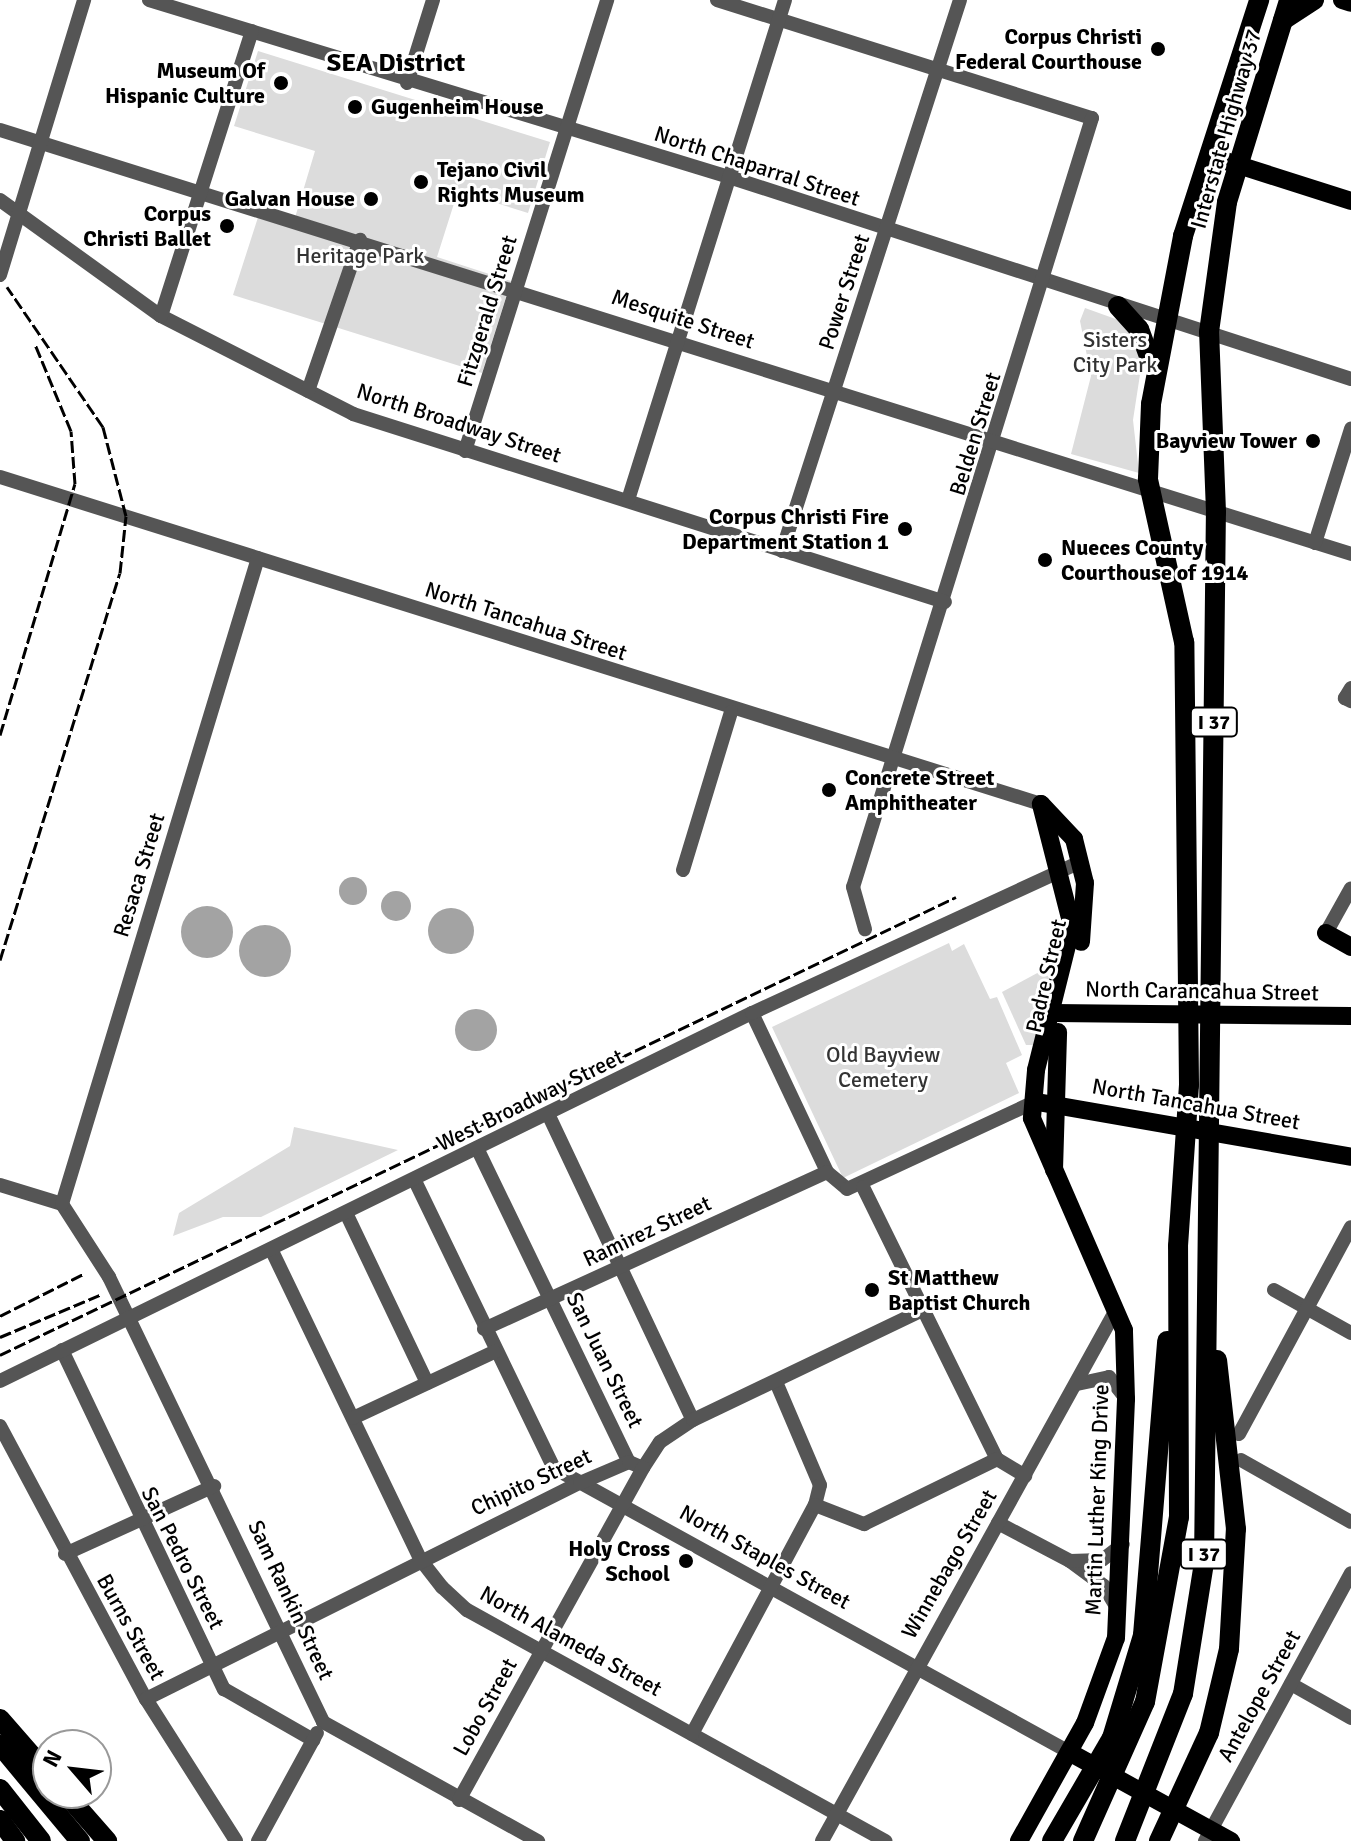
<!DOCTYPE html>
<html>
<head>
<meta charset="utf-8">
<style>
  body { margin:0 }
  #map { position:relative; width:1351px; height:1841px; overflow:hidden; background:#fff; font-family:Signika,sans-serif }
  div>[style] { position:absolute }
  .green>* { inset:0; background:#dcdcdc }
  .water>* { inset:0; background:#a3a3a3 }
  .round { border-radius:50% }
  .minor>* { height:14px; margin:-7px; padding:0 7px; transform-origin:7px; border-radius:7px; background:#555 }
  .major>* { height:18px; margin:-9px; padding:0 9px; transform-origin:9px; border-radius:9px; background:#000 }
  .highway>* { height:20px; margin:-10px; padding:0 10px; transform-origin:10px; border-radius:10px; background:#000 }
  .rail>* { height:3px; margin-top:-1.5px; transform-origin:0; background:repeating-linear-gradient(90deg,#000 0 12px,transparent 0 16px) }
  .dots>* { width:22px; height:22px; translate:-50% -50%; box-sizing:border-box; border:4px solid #fff; border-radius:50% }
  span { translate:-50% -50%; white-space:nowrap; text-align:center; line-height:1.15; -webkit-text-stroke:6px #fff; paint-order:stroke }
  .shield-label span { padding:2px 6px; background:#fff; border:2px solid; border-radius:6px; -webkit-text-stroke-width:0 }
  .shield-label { font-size:20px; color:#000; font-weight:700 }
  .poi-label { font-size:22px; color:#000; font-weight:700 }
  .right { translate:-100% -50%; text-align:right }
  .left { translate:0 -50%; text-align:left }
  .street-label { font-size:22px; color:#000 }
  .park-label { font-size:22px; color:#333 }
  .quarter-label { font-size:26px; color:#000; font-weight:700 }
  .north { position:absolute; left:32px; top:1729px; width:80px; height:80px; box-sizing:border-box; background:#fff; border:2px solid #999; border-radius:50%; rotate:298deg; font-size:22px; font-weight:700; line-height:32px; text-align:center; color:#000 }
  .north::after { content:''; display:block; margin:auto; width:28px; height:36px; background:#000; clip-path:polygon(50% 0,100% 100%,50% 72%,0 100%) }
</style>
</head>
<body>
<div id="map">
  <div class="green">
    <div style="clip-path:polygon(258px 51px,550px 142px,528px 213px,458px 191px,437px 257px,511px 281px,482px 373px,233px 295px,260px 211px,294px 221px,315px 151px,234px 126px)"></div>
    <div style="clip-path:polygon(1085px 308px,1124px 322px,1143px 355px,1133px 420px,1139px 473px,1071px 454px,1091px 376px,1080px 321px)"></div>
    <div style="clip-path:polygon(949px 943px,952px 951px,964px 944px,990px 999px,997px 997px,1022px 1055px,1006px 1063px,1019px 1093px,843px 1178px,772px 1027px)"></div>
    <div style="clip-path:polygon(1041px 971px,1051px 977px,1035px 1045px,1026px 1045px,1002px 992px)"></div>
    <div style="clip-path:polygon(294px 1127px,398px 1150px,261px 1217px,223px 1217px,173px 1236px,179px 1213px,290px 1146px)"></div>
  </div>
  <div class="water">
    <div class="round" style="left:339px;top:877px;width:28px;height:28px"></div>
    <div class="round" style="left:381px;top:891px;width:30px;height:30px"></div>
    <div class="round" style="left:181px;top:906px;width:52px;height:52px"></div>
    <div class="round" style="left:428px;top:908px;width:46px;height:46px"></div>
    <div class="round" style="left:239px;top:925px;width:52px;height:52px"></div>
    <div class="round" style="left:455px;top:1009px;width:42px;height:42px"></div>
  </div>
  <div class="minor">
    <div style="left:149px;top:0;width:606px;rotate:16.97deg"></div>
    <div style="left:729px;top:177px;width:654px;rotate:17.99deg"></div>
    <div style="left:717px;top:0;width:393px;rotate:17.5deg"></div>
    <div style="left:1092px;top:118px;width:805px;rotate:107.26deg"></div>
    <div style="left:853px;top:887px;width:44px;rotate:74.1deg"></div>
    <div style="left:407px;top:83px;width:87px;rotate:-72.6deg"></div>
    <div style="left:0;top:130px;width:1416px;rotate:17.42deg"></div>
    <div style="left:0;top:200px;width:198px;rotate:35.8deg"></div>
    <div style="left:161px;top:316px;width:216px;rotate:27deg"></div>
    <div style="left:353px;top:414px;width:621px;rotate:17.62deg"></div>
    <div style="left:0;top:275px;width:288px;rotate:-73deg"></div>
    <div style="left:161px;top:316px;width:299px;rotate:-72.3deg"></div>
    <div style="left:308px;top:391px;width:160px;rotate:-71deg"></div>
    <div style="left:465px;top:451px;width:473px;rotate:-72.5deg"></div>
    <div style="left:0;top:477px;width:1091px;rotate:17.44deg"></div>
    <div style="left:628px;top:500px;width:524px;rotate:-72.57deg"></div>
    <div style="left:1315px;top:543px;width:120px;rotate:-72.5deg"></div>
    <div style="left:782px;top:551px;width:579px;rotate:-72.1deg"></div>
    <div style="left:1351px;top:688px;width:12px;rotate:121deg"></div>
    <div style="left:1345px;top:698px;width:7px;rotate:27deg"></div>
    <div style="left:683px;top:870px;width:165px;rotate:-73.1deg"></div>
    <div style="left:1326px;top:933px;width:51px;rotate:-60.9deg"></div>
    <div style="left:752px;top:1013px;width:176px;rotate:64.7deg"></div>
    <div style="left:827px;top:1172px;width:26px;rotate:40deg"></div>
    <div style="left:847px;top:1189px;width:204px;rotate:-24.9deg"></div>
    <div style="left:549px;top:1116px;width:336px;rotate:64.7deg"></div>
    <div style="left:477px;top:1148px;width:349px;rotate:64.2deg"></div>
    <div style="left:416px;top:1183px;width:317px;rotate:64.2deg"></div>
    <div style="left:554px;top:1468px;width:588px;rotate:28.87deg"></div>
    <div style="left:0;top:1185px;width:65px;rotate:17deg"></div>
    <div style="left:62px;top:1204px;width:87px;rotate:57.2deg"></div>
    <div style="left:109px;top:1277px;width:494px;rotate:64.3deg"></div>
    <div style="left:323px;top:1722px;width:246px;rotate:29deg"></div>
    <div style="left:863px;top:1187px;width:303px;rotate:63.8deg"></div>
    <div style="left:997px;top:1459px;width:33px;rotate:31deg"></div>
    <div style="left:62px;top:1204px;width:675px;rotate:-73.12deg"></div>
    <div style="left:347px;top:1215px;width:186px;rotate:64.5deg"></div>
    <div style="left:272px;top:1251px;width:342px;rotate:64.3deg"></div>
    <div style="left:420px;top:1559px;width:36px;rotate:52deg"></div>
    <div style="left:442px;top:1587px;width:34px;rotate:43deg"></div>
    <div style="left:467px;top:1610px;width:478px;rotate:28.9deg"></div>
    <div style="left:1274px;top:1290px;width:88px;rotate:29.2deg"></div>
    <div style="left:484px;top:1329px;width:377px;rotate:-24.6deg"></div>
    <div style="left:62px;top:1350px;width:376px;rotate:64.5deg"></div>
    <div style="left:224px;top:1689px;width:103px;rotate:29.8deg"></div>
    <div style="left:0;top:1381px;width:837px;rotate:-26.08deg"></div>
    <div style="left:752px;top:1013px;width:361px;rotate:-24.7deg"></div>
    <div style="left:776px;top:1382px;width:112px;rotate:66.9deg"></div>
    <div style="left:820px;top:1485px;width:21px;rotate:104deg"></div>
    <div style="left:1077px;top:1384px;width:33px;rotate:-12deg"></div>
    <div style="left:1109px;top:1377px;width:28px;rotate:52deg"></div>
    <div style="left:353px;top:1418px;width:156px;rotate:-25.1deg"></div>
    <div style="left:0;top:1426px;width:310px;rotate:61.9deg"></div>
    <div style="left:146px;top:1699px;width:168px;rotate:57.6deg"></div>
    <div style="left:1239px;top:1434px;width:235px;rotate:-61.6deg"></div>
    <div style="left:1241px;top:1460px;width:126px;rotate:29.4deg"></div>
    <div style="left:998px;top:1523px;width:81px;rotate:27.8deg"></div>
    <div style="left:65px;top:1554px;width:164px;rotate:-24.5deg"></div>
    <div style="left:1117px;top:1608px;width:26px;rotate:-121deg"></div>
    <div style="left:1104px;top:1586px;width:42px;rotate:-143.7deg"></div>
    <div style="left:1070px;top:1561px;width:32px;rotate:-2deg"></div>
    <div style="left:1102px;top:1560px;width:26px;rotate:-37deg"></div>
    <div style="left:1291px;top:1684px;width:69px;rotate:29.5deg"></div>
    <div style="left:146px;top:1699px;width:485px;rotate:-26.5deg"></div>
    <div style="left:580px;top:1483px;width:53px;rotate:-23.2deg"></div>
    <div style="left:629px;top:1462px;width:15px;rotate:23deg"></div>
    <div style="left:643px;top:1468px;width:31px;rotate:-57deg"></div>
    <div style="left:660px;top:1442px;width:40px;rotate:-34deg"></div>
    <div style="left:693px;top:1420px;width:257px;rotate:-25.6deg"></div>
    <div style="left:692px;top:1734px;width:260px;rotate:-61.8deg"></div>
    <div style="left:815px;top:1505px;width:53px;rotate:21.2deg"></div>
    <div style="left:864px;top:1524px;width:148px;rotate:-26deg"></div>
    <div style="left:459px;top:1800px;width:380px;rotate:-61deg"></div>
    <div style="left:258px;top:1841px;width:123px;rotate:-61.4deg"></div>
    <div style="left:822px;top:1841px;width:607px;rotate:-61.03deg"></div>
    <div style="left:1205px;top:1841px;width:305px;rotate:-61.4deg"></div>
  </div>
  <div class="major">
    <div style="left:1342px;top:0;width:9px;rotate:18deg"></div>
    <div style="left:1210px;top:156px;width:148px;rotate:17.7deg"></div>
    <div style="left:1041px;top:804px;width:48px;rotate:46.7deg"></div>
    <div style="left:1074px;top:839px;width:45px;rotate:76deg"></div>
    <div style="left:1085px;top:883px;width:59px;rotate:93.9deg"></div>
    <div style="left:1326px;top:933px;width:29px;rotate:29deg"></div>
    <div style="left:1053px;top:1013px;width:298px;rotate:0.6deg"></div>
    <div style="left:1043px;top:1103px;width:313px;rotate:9.9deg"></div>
    <div style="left:1054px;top:1170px;width:138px;rotate:-88.3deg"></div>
    <div style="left:1069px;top:1752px;width:185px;rotate:28.8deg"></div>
    <div style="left:1019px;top:1841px;width:135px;rotate:-60.8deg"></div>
    <div style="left:1085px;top:1723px;width:90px;rotate:-70deg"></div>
    <div style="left:1116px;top:1638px;width:239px;rotate:-87.6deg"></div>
    <div style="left:1126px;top:1399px;width:69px;rotate:-91.7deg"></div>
    <div style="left:1124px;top:1330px;width:231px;rotate:-113.5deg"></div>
    <div style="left:1032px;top:1118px;width:48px;rotate:-85.2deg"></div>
    <div style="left:1036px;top:1070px;width:148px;rotate:-76deg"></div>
    <div style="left:1072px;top:926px;width:126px;rotate:-104.3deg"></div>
  </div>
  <div class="highway">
    <div style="left:1283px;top:20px;width:37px;rotate:-33deg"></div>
    <div style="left:1118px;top:306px;width:31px;rotate:48deg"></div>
    <div style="left:1139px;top:329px;width:40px;rotate:69.8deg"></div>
    <div style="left:0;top:1719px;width:73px;rotate:48.9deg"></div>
    <div style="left:0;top:1745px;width:125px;rotate:50.2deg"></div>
    <div style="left:0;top:1789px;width:66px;rotate:51.7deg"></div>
    <div style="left:65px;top:1793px;width:64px;rotate:48.8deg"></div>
    <div style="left:0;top:1820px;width:26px;rotate:54deg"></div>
    <div style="left:1052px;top:1841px;width:119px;rotate:-59.8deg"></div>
    <div style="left:1112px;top:1738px;width:108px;rotate:-73.2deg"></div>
    <div style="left:1143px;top:1635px;width:295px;rotate:-85.3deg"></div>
    <div style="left:1083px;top:1841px;width:152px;rotate:-66deg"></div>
    <div style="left:1145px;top:1702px;width:188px;rotate:-79.6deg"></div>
    <div style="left:1179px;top:1517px;width:271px;rotate:-90.2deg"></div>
    <div style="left:1178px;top:1246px;width:161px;rotate:-86.1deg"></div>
    <div style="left:1189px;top:1085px;width:443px;rotate:-90.6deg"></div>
    <div style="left:1184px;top:642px;width:167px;rotate:-102.5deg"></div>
    <div style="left:1148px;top:479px;width:75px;rotate:-87.7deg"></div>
    <div style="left:1151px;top:404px;width:171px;rotate:-79.2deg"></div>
    <div style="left:1183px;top:236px;width:248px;rotate:-72.1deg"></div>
    <div style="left:1125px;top:1841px;width:158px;rotate:-68.5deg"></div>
    <div style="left:1183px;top:1694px;width:133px;rotate:-80.9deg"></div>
    <div style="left:1204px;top:1563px;width:1051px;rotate:-89.35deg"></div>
    <div style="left:1216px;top:512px;width:180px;rotate:-92.2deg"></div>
    <div style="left:1209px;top:332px;width:131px;rotate:-82.1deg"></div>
    <div style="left:1227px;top:202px;width:211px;rotate:-72.9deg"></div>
    <div style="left:1159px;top:1841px;width:119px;rotate:-65.2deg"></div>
    <div style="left:1209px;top:1733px;width:86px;rotate:-76.6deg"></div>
    <div style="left:1229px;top:1649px;width:120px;rotate:-86.7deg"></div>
    <div style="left:1236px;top:1529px;width:170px;rotate:-96.4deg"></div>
  </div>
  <div class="rail">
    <div style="left:0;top:735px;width:262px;rotate:-73.4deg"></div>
    <div style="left:75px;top:484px;width:53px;rotate:-94.3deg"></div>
    <div style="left:71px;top:431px;width:94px;rotate:-112.5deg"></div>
    <div style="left:0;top:960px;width:405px;rotate:-72.8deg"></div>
    <div style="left:120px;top:573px;width:57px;rotate:-84deg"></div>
    <div style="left:126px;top:516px;width:92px;rotate:-104.5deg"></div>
    <div style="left:103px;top:427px;width:170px;rotate:-124.4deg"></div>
    <div style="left:0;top:1316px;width:93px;rotate:-26.8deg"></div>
    <div style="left:0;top:1337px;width:111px;rotate:-22.9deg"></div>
    <div style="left:0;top:1355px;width:1060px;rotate:-25.6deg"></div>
  </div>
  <div class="dots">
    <div style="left:1158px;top:49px;background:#000"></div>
    <div style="left:281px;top:83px;background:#000"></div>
    <div style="left:355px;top:107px;background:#000"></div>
    <div style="left:421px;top:182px;background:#000"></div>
    <div style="left:371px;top:199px;background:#000"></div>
    <div style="left:227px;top:226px;background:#000"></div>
    <div style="left:1313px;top:441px;background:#000"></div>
    <div style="left:905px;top:529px;background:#000"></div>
    <div style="left:1045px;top:560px;background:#000"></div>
    <div style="left:829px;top:790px;background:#000"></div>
    <div style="left:872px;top:1290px;background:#000"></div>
    <div style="left:686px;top:1561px;background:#000"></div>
  </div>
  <div class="shield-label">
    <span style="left:1214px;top:722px">I 37</span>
    <span style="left:1204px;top:1554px">I 37</span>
  </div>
  <div class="poi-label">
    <span class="right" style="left:1142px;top:49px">Corpus Christi<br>Federal Courthouse</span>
    <span class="right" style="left:265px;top:83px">Museum Of<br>Hispanic Culture</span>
    <span class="left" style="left:371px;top:107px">Gugenheim House</span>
    <span class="left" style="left:437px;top:182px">Tejano Civil<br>Rights Museum</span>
    <span class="right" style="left:355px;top:199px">Galvan House</span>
    <span class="right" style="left:211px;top:226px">Corpus<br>Christi Ballet</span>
    <span class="right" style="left:1297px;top:441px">Bayview Tower</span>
    <span class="right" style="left:889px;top:529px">Corpus Christi Fire<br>Department Station 1</span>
    <span class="left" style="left:1061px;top:560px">Nueces County<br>Courthouse of 1914</span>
    <span class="left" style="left:845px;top:790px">Concrete Street<br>Amphitheater</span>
    <span class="left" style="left:888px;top:1290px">St Matthew<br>Baptist Church</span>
    <span class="right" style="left:670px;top:1561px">Holy Cross<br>School</span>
  </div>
  <div class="street-label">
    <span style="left:1226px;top:129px;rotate:-74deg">Interstate Highway 37</span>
    <span style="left:757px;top:166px;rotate:18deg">North Chaparral Street</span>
    <span style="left:844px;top:292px;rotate:-72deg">Power Street</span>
    <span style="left:487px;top:311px;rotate:-73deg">Fitzgerald Street</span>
    <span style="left:683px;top:319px;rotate:18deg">Mesquite Street</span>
    <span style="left:459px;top:423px;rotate:18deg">North Broadway Street</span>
    <span style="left:975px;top:434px;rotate:-73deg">Belden Street</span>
    <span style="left:526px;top:621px;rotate:18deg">North Tancahua Street</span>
    <span style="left:139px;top:875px;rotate:-73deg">Resaca Street</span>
    <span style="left:1046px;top:976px;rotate:-77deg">Padre Street</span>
    <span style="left:1202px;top:991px;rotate:1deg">North Carancahua Street</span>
    <span style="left:530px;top:1100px;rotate:-26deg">West Broadway Street</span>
    <span style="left:1196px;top:1104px;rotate:10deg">North Tancahua Street</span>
    <span style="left:647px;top:1231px;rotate:-25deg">Ramirez Street</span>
    <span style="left:605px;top:1360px;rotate:64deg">San Juan Street</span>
    <span style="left:531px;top:1482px;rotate:-25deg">Chipito Street</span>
    <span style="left:1097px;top:1500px;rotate:-88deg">Martin Luther King Drive</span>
    <span style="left:765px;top:1557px;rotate:29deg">North Staples Street</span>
    <span style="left:183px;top:1558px;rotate:63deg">San Pedro Street</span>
    <span style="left:949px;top:1564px;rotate:-60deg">Winnebago Street</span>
    <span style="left:291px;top:1600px;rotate:65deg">Sam Rankin Street</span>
    <span style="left:131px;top:1627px;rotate:61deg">Burns Street</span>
    <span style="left:571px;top:1641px;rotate:29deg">North Alameda Street</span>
    <span style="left:1259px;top:1696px;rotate:-61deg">Antelope Street</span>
    <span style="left:485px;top:1707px;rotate:-61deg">Lobo Street</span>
  </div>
  <div class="park-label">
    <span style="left:360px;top:256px">Heritage Park</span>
    <span style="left:1115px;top:352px">Sisters<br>City Park</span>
    <span style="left:883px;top:1067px">Old Bayview<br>Cemetery</span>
  </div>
  <div class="quarter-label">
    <span style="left:396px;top:64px">SEA District</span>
  </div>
  <div class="north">N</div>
</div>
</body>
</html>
